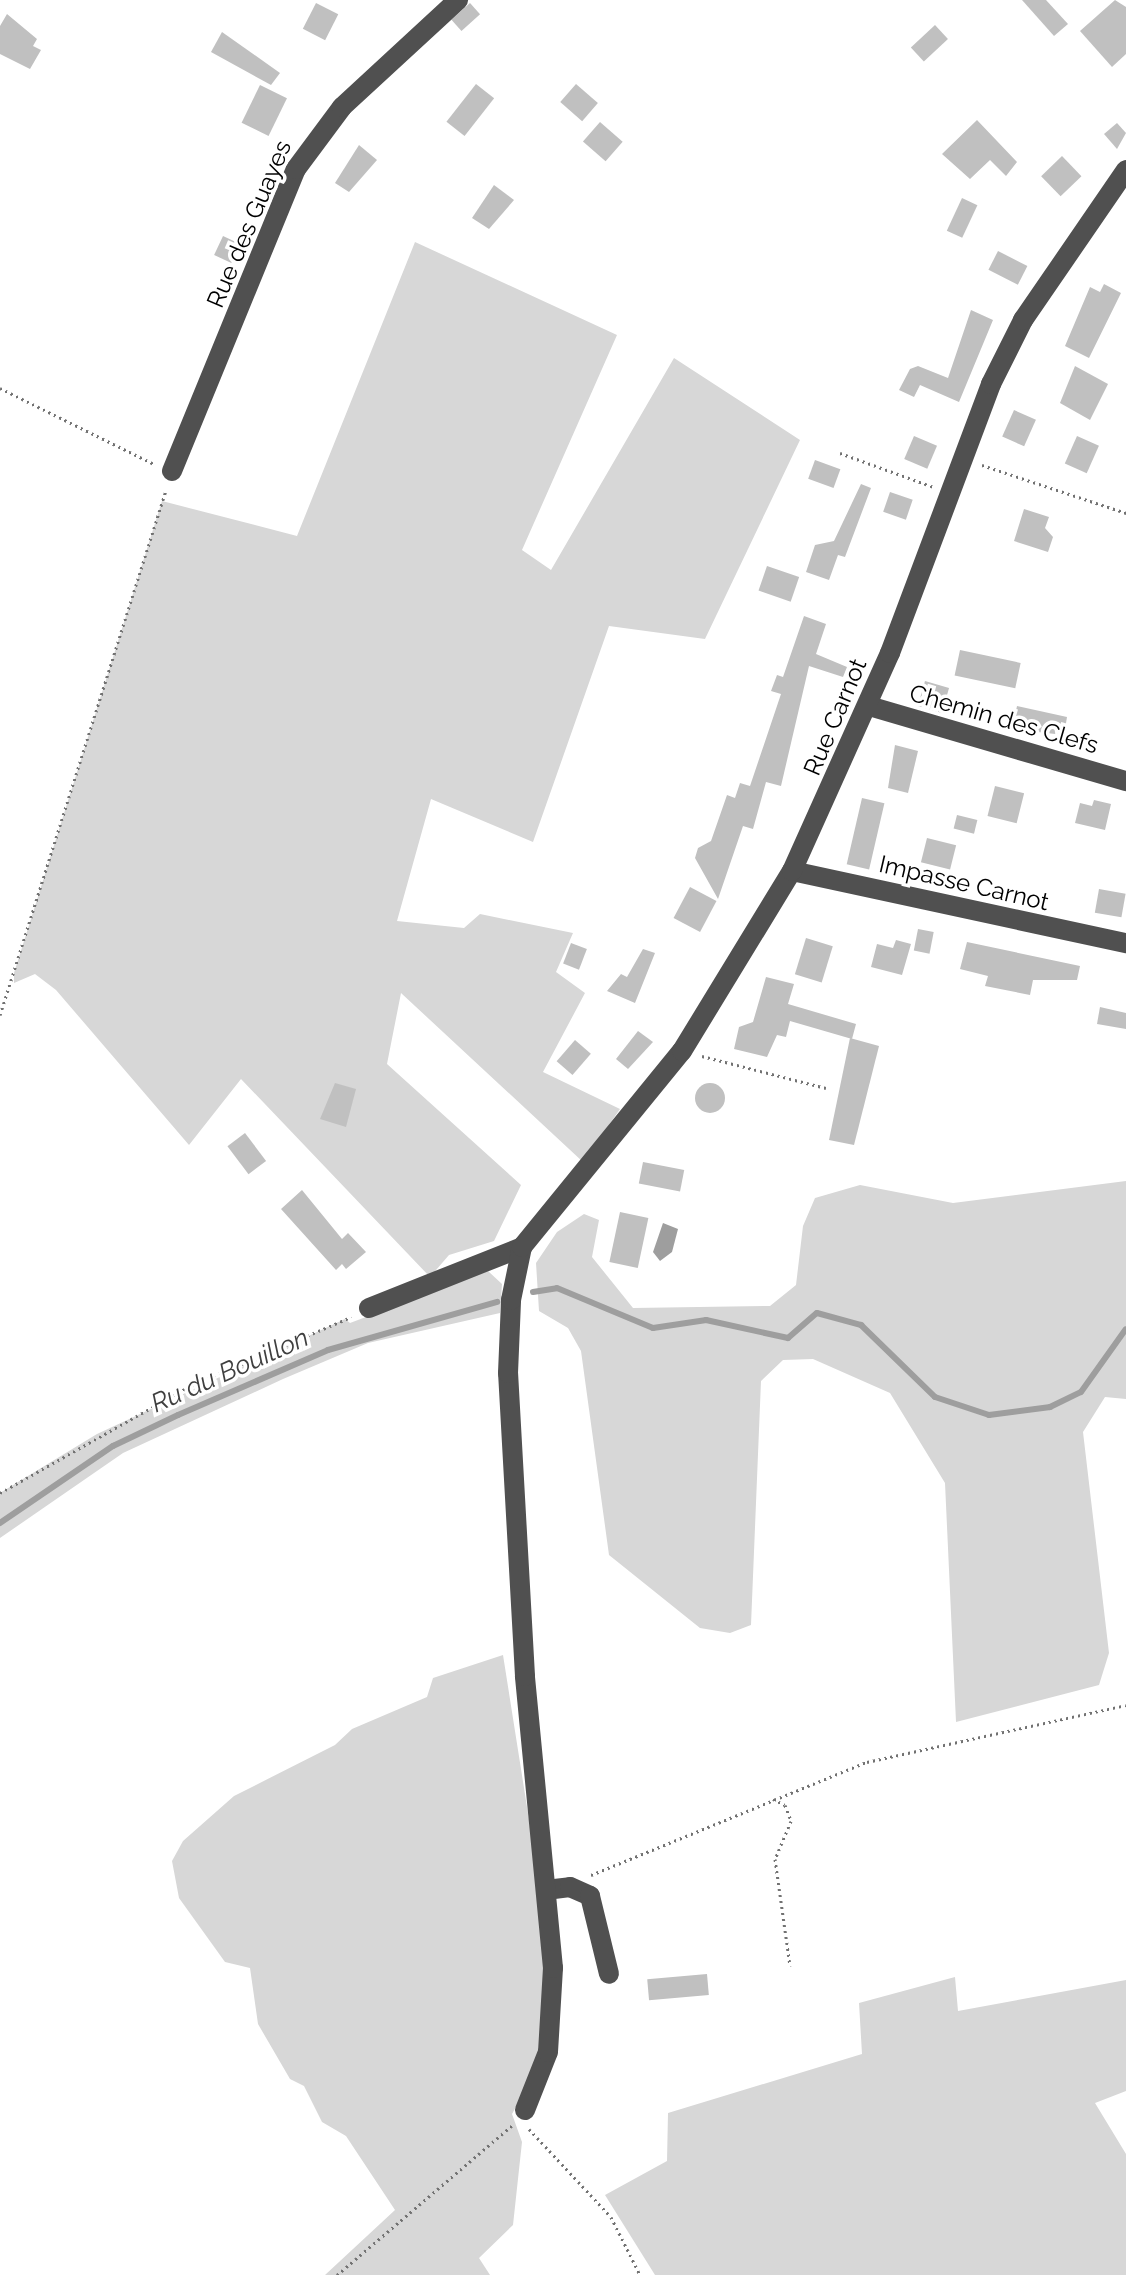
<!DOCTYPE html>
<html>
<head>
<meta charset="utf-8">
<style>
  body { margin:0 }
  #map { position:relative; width:1126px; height:2275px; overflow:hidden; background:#fff; font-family:Raleway,sans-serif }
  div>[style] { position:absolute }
  .green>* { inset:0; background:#d7d7d7 }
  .water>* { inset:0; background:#9e9e9e }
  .stream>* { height:6px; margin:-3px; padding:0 3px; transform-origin:3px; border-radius:3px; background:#9e9e9e }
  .building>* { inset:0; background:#c0c0c0; transform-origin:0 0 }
  .round { border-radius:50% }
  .path>* { height:3px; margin-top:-1.5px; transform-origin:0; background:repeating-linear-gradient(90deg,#727272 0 2px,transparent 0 6px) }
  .minor>* { height:20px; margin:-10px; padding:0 10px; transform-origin:10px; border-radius:10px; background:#505050 }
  span { translate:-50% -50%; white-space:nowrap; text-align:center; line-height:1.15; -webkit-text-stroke:7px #fff; paint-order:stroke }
  .street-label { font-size:24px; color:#000 }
  .water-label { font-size:26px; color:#3f3f3f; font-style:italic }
</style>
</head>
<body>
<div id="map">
  <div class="green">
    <div style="clip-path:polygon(415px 242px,617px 335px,522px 550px,551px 570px,674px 358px,800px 440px,705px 639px,609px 626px,533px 842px,431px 799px,397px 921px,464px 928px,480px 914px,573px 933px,556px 972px,585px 993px,543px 1072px,620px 1109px,583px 1162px,401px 993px,387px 1064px,521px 1185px,494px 1241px,449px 1255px,430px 1277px,241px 1079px,189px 1145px,56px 990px,35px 974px,14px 983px,14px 973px,162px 501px,297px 536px)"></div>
    <div style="clip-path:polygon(1126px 1181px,1126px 1399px,1105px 1397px,1083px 1432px,1109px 1653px,1099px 1685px,956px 1722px,945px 1483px,890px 1393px,813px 1359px,783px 1360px,761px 1381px,751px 1625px,730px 1633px,700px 1628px,609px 1555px,581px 1351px,568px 1328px,539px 1311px,536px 1263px,557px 1232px,584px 1214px,599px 1220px,592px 1257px,633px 1308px,770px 1306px,796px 1285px,803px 1226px,815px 1198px,860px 1185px,953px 1203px)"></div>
    <div style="clip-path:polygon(488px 1271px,502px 1284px,500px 1313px,368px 1343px,283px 1379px,123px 1453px,0 1538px,0 1493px,97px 1434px,345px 1319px,350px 1323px)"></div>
    <div style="clip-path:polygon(503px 1655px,536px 1864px,547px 2019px,534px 2075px,512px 2114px,522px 2142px,513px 2225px,479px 2258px,490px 2275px,325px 2275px,395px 2210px,346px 2136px,322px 2122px,304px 2086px,290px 2079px,258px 2024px,250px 1968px,225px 1962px,179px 1898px,172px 1861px,183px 1841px,234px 1796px,335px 1745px,352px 1729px,427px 1697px,433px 1678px)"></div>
    <div style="clip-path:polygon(955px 1977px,958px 2011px,1126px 1980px,1126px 2091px,1095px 2103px,1126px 2154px,1126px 2275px,655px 2275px,605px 2195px,667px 2161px,668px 2113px,862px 2054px,859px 2003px)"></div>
  </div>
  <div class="water">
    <div style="clip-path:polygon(663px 1223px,678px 1229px,672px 1252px,660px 1261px,653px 1252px)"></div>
  </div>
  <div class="stream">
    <div style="left:533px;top:1292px;width:24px;rotate:-9deg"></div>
    <div style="left:557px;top:1288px;width:104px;rotate:22.6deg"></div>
    <div style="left:653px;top:1328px;width:54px;rotate:-8.6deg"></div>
    <div style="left:706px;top:1320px;width:84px;rotate:12.4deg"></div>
    <div style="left:788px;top:1338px;width:38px;rotate:-41deg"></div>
    <div style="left:817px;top:1313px;width:46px;rotate:15.3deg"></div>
    <div style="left:861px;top:1325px;width:103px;rotate:44.2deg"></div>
    <div style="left:935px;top:1397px;width:57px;rotate:18.4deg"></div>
    <div style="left:989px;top:1415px;width:62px;rotate:-7.5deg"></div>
    <div style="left:1050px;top:1407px;width:34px;rotate:-26deg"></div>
    <div style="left:1081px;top:1392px;width:77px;rotate:-54.5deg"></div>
    <div style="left:0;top:1523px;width:137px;rotate:-34.3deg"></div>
    <div style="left:113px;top:1446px;width:72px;rotate:-25.5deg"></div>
    <div style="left:178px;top:1415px;width:163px;rotate:-23.4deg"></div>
    <div style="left:328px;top:1350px;width:176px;rotate:-15.9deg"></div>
  </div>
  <div class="building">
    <div style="clip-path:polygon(1022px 0,1046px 0,1068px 24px,1054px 36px)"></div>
    <div style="clip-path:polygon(1115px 0,1126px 7px,1126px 54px,1112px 67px,1080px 31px)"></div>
    <div style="left:316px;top:3px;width:25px;height:29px;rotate:27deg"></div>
    <div style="left:470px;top:3px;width:15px;height:25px;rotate:48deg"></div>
    <div style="clip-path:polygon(7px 14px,37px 39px,33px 46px,41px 50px,30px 69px,0 54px,0 26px)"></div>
    <div style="left:935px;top:25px;width:19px;height:33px;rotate:47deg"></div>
    <div style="clip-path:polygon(222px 32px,280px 73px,271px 85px,211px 52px)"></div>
    <div style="left:476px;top:84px;width:23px;height:48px;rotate:38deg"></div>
    <div style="left:576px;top:84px;width:29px;height:24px;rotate:41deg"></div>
    <div style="left:260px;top:85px;width:30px;height:42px;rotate:26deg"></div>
    <div style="clip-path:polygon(977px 120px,1017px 162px,1006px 176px,990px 160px,970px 179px,942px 154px)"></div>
    <div style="left:600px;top:122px;width:30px;height:26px;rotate:41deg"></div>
    <div style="clip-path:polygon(1117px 123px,1126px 133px,1117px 149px,1104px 134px)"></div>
    <div style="clip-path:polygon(359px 145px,377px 160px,349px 192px,335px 183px)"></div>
    <div style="left:1062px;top:156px;width:28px;height:29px;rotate:46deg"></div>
    <div style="clip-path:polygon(494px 185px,514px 200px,489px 229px,472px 218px)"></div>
    <div style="left:962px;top:198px;width:17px;height:36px;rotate:25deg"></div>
    <div style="left:223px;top:236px;width:19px;height:21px;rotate:25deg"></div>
    <div style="left:998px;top:251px;width:33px;height:21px;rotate:27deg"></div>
    <div style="clip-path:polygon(1104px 284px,1121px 293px,1089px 358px,1065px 346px,1090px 287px,1100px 292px)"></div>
    <div style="clip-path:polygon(971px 310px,993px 320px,959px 402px,920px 385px,914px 397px,899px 390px,910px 369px,918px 366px,948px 378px)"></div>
    <div style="clip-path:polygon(1075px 366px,1108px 384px,1090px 420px,1060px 403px)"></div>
    <div style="left:1014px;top:410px;width:24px;height:29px;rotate:24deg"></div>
    <div style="left:914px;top:436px;width:25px;height:25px;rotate:23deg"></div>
    <div style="left:1077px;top:436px;width:24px;height:30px;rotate:24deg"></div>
    <div style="left:815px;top:460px;width:27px;height:20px;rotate:20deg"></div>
    <div style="clip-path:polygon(861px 484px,871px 488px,845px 557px,838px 555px,829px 580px,806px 572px,815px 545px,834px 541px)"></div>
    <div style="left:890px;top:492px;width:24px;height:21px;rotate:19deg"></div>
    <div style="clip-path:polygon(1024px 509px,1049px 517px,1045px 528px,1053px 537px,1048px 552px,1014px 541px)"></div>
    <div style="left:767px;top:566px;width:34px;height:26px;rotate:19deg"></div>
    <div style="clip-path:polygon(804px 616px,826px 624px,816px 654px,847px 667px,843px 677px,809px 666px,781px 786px,766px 782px,753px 829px,743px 826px,718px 899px,695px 858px,698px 848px,711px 841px,727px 795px,735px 798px,740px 783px,750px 786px,781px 694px,771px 691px,777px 675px,783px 677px)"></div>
    <div style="left:960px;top:650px;width:62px;height:26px;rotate:12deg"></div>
    <div style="left:925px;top:681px;width:25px;height:26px;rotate:16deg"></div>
    <div style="clip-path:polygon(1017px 706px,1067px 717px,1064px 735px,1012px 729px)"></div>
    <div style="clip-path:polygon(895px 745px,918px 751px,908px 793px,888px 788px)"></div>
    <div style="left:995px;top:786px;width:30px;height:31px;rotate:14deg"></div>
    <div style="left:862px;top:798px;width:23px;height:68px;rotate:13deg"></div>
    <div style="clip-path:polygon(1094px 800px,1111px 804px,1105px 830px,1075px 823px,1080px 803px,1092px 806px)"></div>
    <div style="left:957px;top:815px;width:21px;height:14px;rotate:14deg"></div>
    <div style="left:927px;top:838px;width:30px;height:25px;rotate:14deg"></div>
    <div style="left:690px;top:887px;width:30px;height:35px;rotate:28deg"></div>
    <div style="left:1099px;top:889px;width:27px;height:24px;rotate:10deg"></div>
    <div style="left:918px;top:929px;width:16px;height:22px;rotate:11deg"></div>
    <div style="left:806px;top:938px;width:28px;height:38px;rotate:17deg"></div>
    <div style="clip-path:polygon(896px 940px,911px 944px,902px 975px,871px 967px,877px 944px,893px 948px)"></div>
    <div style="clip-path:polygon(967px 942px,1080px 966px,1077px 980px,1033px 980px,1030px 995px,985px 986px,988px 976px,960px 969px)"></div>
    <div style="left:571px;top:943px;width:17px;height:22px;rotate:21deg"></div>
    <div style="clip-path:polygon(643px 949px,655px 953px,635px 1003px,607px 991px,621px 974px,627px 977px)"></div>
    <div style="clip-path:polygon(766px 977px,794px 984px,788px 1004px,856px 1024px,852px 1039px,790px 1021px,786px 1037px,777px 1035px,767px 1057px,734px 1049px,739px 1027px,753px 1022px)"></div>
    <div style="clip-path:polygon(1100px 1007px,1126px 1013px,1126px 1029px,1097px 1024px)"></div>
    <div style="clip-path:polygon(638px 1031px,653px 1042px,628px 1069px,616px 1059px)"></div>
    <div style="clip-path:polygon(850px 1038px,879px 1046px,854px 1145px,829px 1140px)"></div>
    <div style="left:575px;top:1040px;width:21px;height:28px;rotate:41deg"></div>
    <div style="clip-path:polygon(335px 1083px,356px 1089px,346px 1127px,320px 1119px)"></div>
    <div class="round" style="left:695px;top:1083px;width:30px;height:30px"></div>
    <div style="left:245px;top:1133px;width:35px;height:22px;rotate:53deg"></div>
    <div style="left:643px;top:1162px;width:42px;height:22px;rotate:11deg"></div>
    <div style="clip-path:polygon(302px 1190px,342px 1239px,348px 1233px,366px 1252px,346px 1269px,342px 1264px,336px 1270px,281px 1209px)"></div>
    <div style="left:620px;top:1212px;width:29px;height:51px;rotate:12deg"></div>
    <div style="left:707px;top:1974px;width:21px;height:60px;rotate:85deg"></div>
  </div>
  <div class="path">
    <div style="left:0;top:388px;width:172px;rotate:26.3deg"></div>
    <div style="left:840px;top:453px;width:100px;rotate:19.9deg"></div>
    <div style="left:982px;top:465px;width:152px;rotate:18.4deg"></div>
    <div style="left:0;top:1015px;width:551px;rotate:-72.45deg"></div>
    <div style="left:702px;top:1056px;width:128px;rotate:14.5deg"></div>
    <div style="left:0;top:1493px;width:214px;rotate:-29.4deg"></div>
    <div style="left:186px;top:1388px;width:180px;rotate:-23.3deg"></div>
    <div style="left:773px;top:1799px;width:13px;rotate:27deg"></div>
    <div style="left:785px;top:1805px;width:17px;rotate:69deg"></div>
    <div style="left:791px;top:1821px;width:41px;rotate:112.8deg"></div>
    <div style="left:775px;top:1859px;width:108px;rotate:82deg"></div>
    <div style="left:591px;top:1875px;width:298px;rotate:-22.3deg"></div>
    <div style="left:867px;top:1762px;width:265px;rotate:-12.4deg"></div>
    <div style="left:529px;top:2129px;width:120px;rotate:47deg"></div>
    <div style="left:611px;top:2217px;width:65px;rotate:63.4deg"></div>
    <div style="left:337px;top:2275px;width:233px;rotate:-40.5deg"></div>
  </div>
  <div class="minor">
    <div style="left:172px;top:471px;width:326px;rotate:-67.7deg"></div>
    <div style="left:296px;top:169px;width:77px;rotate:-53.4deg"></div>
    <div style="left:342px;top:107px;width:158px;rotate:-42.7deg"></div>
    <div style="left:869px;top:706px;width:268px;rotate:16.3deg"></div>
    <div style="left:792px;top:871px;width:342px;rotate:12.2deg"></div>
    <div style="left:369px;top:1308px;width:165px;rotate:-21.7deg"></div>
    <div style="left:546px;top:1890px;width:24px;rotate:-7deg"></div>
    <div style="left:570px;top:1887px;width:22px;rotate:24deg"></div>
    <div style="left:590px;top:1896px;width:80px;rotate:76.3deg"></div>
    <div style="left:525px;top:2110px;width:62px;rotate:-68.4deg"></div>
    <div style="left:548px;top:2052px;width:84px;rotate:-86.6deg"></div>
    <div style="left:553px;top:1968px;width:293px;rotate:-95.5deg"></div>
    <div style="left:525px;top:1676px;width:303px;rotate:-93.2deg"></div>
    <div style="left:508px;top:1373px;width:73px;rotate:-87.6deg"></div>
    <div style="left:511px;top:1300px;width:54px;rotate:-78.3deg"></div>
    <div style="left:522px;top:1247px;width:253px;rotate:-50.8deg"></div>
    <div style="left:682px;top:1051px;width:211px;rotate:-58.6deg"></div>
    <div style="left:792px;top:871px;width:239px;rotate:-65.8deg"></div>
    <div style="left:890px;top:653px;width:287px;rotate:-69.4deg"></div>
    <div style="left:991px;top:384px;width:72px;rotate:-63.4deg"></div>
    <div style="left:1023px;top:320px;width:182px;rotate:-55.5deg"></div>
  </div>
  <div class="street-label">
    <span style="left:249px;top:224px;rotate:-67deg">Rue des Guayes</span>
    <span style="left:835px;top:717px;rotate:-67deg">Rue Carnot</span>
    <span style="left:1004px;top:719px;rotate:16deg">Chemin des Clefs</span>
    <span style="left:964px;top:883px;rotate:13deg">Impasse Carnot</span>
  </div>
  <div class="water-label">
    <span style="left:230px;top:1371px;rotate:-24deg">Ru du Bouillon</span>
  </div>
</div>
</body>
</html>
